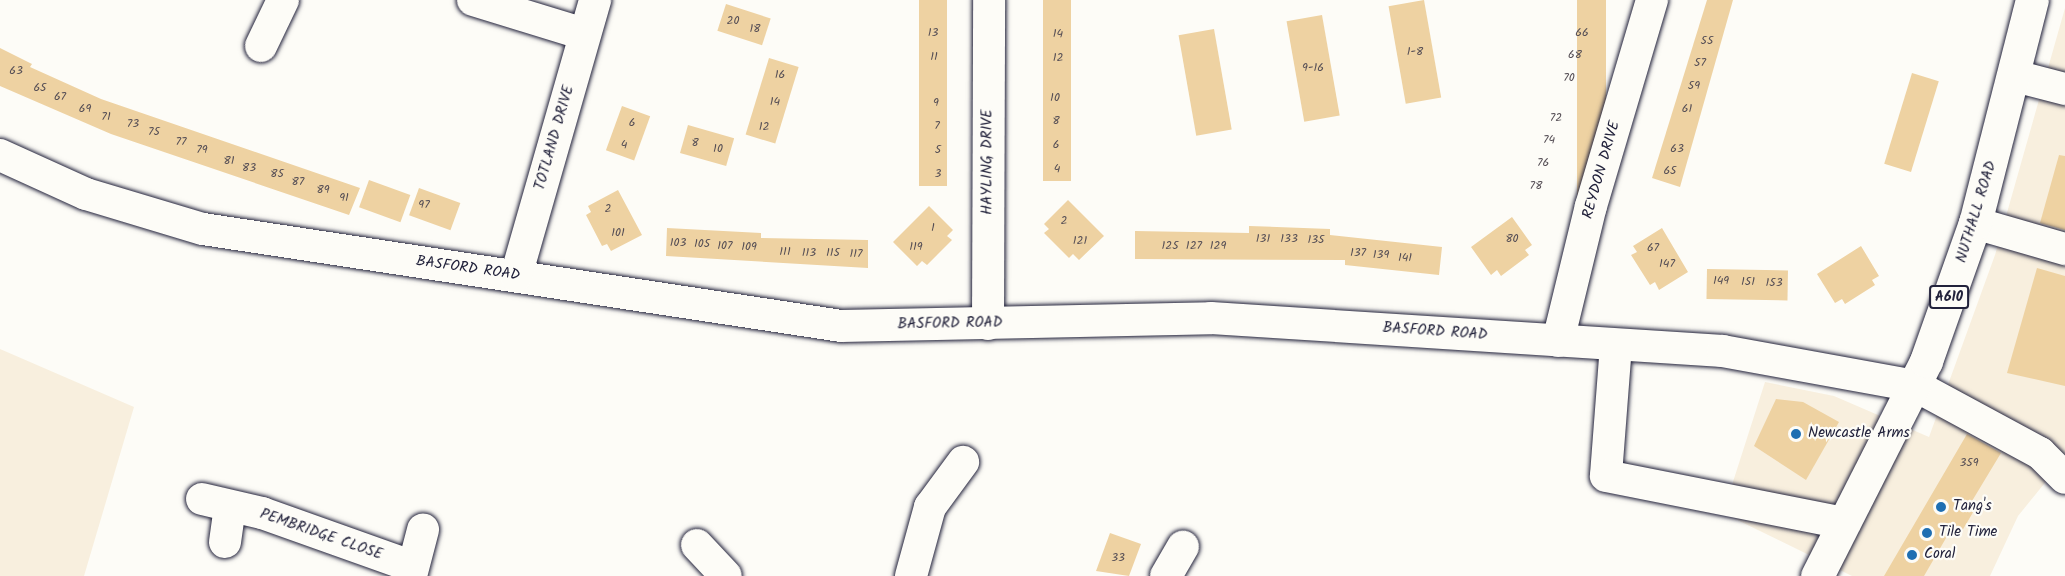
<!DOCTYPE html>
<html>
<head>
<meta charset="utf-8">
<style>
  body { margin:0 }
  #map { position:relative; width:2065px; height:576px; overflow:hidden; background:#fdfcf7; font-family:Kalam,sans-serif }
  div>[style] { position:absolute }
  .built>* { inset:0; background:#f8efde }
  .building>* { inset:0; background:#eed2a2; transform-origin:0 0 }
  .roads { filter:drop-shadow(0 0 2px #22223b) drop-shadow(0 0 2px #22223b) }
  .minor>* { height:32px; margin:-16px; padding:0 16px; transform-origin:16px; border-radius:16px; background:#fdfcf7 }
  .highway>* { height:33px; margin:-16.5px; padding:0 16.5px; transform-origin:16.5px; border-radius:16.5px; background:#fdfcf7 }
  .dots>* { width:16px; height:16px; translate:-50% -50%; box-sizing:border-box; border:3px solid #fdfcf7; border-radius:50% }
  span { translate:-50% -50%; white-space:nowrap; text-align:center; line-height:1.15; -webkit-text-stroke:4.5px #fdfcf7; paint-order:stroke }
  .number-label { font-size:12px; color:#554e55 }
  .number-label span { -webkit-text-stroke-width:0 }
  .shield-label span { padding:2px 4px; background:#fdfcf7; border:2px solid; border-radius:4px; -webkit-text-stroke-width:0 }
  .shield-label { font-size:14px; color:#22223b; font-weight:700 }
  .street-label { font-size:15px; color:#22223b }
  .poi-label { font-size:15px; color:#22223b }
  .left { translate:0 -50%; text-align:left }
</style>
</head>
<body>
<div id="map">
  <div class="built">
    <div style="clip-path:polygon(2065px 8px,2065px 458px,2018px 516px,1990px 576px,1852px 576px,1723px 513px,1765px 382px,1834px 396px,1929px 437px,1995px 255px)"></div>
    <div style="clip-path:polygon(0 349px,134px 407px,84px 576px,0 576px)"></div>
  </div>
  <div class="building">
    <div style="left:919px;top:0;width:28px;height:186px"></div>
    <div style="left:1043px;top:0;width:28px;height:181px"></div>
    <div style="left:1424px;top:0;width:99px;height:36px;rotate:80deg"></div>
    <div style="left:1577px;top:0;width:29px;height:202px"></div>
    <div style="clip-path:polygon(1707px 0,1733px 0,1680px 187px,1652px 178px)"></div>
    <div style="left:726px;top:4px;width:47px;height:28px;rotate:18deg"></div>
    <div style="left:1322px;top:15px;width:102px;height:36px;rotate:80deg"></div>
    <div style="left:1214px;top:29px;width:102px;height:36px;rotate:80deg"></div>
    <div style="clip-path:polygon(0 48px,32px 64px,30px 67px,101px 99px,360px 188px,349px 215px,111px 134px,0 86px)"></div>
    <div style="left:769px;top:58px;width:31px;height:80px;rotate:17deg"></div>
    <div style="left:1912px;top:73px;width:28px;height:95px;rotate:17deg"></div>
    <div style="left:622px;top:106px;width:30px;height:47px;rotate:20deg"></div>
    <div style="left:688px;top:125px;width:48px;height:29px;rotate:16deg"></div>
    <div style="clip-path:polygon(2059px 155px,2065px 156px,2065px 230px,2040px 223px)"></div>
    <div style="left:369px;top:180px;width:44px;height:29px;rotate:20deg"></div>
    <div style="left:419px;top:188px;width:44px;height:29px;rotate:20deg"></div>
    <div style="clip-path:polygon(618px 190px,642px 235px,611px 251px,607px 244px,602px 246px,586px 215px,591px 212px,588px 206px)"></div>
    <div style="clip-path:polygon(1068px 200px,1104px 236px,1079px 260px,1073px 254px,1069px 258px,1044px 233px,1049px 229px,1044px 224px)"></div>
    <div style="clip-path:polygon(929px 206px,953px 230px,947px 236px,952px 240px,927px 265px,922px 261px,917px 266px,893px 242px)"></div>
    <div style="clip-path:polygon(1512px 217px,1532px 245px,1525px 250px,1529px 255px,1501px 276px,1497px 270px,1491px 275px,1471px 247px)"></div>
    <div style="clip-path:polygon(1249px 226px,1330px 229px,1330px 235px,1442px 247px,1439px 275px,1345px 265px,1345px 260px,1135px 259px,1135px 231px,1249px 233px)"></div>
    <div style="clip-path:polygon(667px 228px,761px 233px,761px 238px,868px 240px,868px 268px,666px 256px)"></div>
    <div style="clip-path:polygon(1662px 228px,1688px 272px,1659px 290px,1655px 282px,1650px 285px,1631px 255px,1637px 252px,1633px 246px)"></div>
    <div style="clip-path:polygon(1861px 246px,1879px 276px,1872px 280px,1875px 285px,1845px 304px,1842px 299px,1835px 303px,1817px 274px)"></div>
    <div style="clip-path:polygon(2037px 268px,2065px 276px,2065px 386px,2007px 373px)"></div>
    <div style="left:1707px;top:269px;width:81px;height:30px;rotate:1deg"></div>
    <div style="clip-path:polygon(1776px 399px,1803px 402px,1839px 422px,1806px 480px,1754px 446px)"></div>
    <div style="clip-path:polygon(1967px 434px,2001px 453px,1969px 506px,1975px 509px,1962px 531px,1953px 526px,1924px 576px,1884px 576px)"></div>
    <div style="clip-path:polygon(1110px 533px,1141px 544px,1129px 576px,1096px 571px)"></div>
  </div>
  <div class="roads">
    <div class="minor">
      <div style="left:473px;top:0;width:116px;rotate:17deg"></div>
      <div style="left:261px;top:46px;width:51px;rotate:-64.4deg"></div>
      <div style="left:2015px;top:76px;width:52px;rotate:14.6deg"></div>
      <div style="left:0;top:155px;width:94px;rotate:24.4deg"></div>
      <div style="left:86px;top:194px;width:122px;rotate:16.7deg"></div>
      <div style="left:203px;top:229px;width:645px;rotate:8.64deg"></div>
      <div style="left:841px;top:326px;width:370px;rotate:-1.2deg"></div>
      <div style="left:1211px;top:318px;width:513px;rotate:3.69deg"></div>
      <div style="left:1723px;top:351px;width:196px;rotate:10.3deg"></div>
      <div style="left:1916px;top:386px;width:141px;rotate:28.4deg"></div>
      <div style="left:2040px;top:453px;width:35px;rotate:45deg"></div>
      <div style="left:1975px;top:223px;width:94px;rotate:16.1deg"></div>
      <div style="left:516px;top:276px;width:287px;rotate:-74deg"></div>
      <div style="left:988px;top:324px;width:324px;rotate:-89.8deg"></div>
      <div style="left:1558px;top:341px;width:139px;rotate:-76.3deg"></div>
      <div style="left:1591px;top:206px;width:215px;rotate:-73.5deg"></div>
      <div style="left:1616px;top:345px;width:131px;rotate:94.4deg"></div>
      <div style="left:1606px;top:476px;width:243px;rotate:11.2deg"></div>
      <div style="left:202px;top:499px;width:62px;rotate:13.1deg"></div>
      <div style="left:262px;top:513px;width:158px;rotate:19.6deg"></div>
      <div style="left:225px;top:542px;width:36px;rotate:-82deg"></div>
      <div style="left:697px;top:545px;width:42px;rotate:46.9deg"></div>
      <div style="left:411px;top:576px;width:48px;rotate:-75.4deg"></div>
      <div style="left:911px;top:576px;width:72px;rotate:-74.6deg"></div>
      <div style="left:930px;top:507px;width:56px;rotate:-53.7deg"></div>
      <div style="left:1166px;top:576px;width:34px;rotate:-60deg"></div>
    </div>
    <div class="highway">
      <div style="left:1817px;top:576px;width:241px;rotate:-63.1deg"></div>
      <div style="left:1926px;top:361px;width:146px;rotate:-70.5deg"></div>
      <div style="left:1975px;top:223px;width:230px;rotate:-75.7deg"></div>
    </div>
  </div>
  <div class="dots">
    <div style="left:1796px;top:434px;background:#1f6fb2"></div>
    <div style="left:1941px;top:507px;background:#1f6fb2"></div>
    <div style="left:1927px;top:533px;background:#1f6fb2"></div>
    <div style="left:1912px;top:555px;background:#1f6fb2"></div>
  </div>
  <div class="number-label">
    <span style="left:733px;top:21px">20</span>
    <span style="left:755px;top:29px">18</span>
    <span style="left:933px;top:33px">13</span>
    <span style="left:1582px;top:33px">66</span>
    <span style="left:1058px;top:34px">14</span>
    <span style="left:1707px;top:41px">55</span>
    <span style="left:1415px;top:52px">1-8</span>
    <span style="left:1575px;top:55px">68</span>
    <span style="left:934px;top:57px">11</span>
    <span style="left:1058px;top:58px">12</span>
    <span style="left:1700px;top:63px">57</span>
    <span style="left:1313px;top:68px">9-16</span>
    <span style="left:16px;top:71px">63</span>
    <span style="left:780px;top:75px">16</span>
    <span style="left:1569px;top:78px">70</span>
    <span style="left:1694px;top:86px">59</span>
    <span style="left:40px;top:88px">65</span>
    <span style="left:60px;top:97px">67</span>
    <span style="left:1055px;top:98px">10</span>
    <span style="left:775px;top:102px">14</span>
    <span style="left:936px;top:103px">9</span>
    <span style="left:85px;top:109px">69</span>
    <span style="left:1687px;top:109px">61</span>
    <span style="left:106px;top:117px">71</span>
    <span style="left:1556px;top:118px">72</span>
    <span style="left:1056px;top:121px">8</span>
    <span style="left:632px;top:123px">6</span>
    <span style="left:133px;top:124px">73</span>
    <span style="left:937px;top:126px">7</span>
    <span style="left:764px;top:127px">12</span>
    <span style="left:154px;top:132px">75</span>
    <span style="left:1549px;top:140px">74</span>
    <span style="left:181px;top:142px">77</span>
    <span style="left:695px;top:143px">8</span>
    <span style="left:624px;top:145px">4</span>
    <span style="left:1056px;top:145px">6</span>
    <span style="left:718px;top:149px">10</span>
    <span style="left:1677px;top:149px">63</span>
    <span style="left:202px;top:150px">79</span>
    <span style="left:938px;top:150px">5</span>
    <span style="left:229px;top:161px">81</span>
    <span style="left:1543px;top:163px">76</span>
    <span style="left:249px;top:168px">83</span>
    <span style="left:1057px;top:169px">4</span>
    <span style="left:1670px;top:171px">65</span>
    <span style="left:277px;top:174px">85</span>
    <span style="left:938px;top:174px">3</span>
    <span style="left:298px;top:182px">87</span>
    <span style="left:1536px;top:186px">78</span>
    <span style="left:323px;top:190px">89</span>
    <span style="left:344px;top:198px">91</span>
    <span style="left:424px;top:205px">97</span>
    <span style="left:608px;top:209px">2</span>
    <span style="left:1064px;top:221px">2</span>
    <span style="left:933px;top:228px">1</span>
    <span style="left:618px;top:233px">101</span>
    <span style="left:1263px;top:239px">131</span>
    <span style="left:1289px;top:239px">133</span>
    <span style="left:1512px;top:239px">80</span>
    <span style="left:1316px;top:240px">135</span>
    <span style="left:1080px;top:241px">121</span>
    <span style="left:678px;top:243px">103</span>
    <span style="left:702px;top:244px">105</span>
    <span style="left:725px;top:246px">107</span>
    <span style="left:1170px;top:246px">125</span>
    <span style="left:1194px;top:246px">127</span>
    <span style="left:1218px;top:246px">129</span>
    <span style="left:749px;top:247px">109</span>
    <span style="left:916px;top:247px">119</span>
    <span style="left:1653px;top:248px">67</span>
    <span style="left:785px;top:252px">111</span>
    <span style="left:809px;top:253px">113</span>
    <span style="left:833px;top:253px">115</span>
    <span style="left:1358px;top:253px">137</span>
    <span style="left:856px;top:254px">117</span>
    <span style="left:1381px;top:255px">139</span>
    <span style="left:1405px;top:258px">141</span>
    <span style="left:1667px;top:264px">147</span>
    <span style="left:1721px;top:281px">149</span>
    <span style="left:1748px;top:282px">151</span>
    <span style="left:1774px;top:283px">153</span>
    <span style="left:1969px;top:463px">359</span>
    <span style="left:1118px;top:558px">33</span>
  </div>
  <div class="shield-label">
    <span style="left:1949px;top:297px">A610</span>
  </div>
  <div class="street-label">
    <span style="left:555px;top:138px;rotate:-74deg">TOTLAND DRIVE</span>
    <span style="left:988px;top:162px;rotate:-90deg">HAYLING DRIVE</span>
    <span style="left:1602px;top:170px;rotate:-74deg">REYDON DRIVE</span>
    <span style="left:1977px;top:212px;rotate:-73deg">NUTHALL ROAD</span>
    <span style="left:468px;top:269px;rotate:8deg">BASFORD ROAD</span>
    <span style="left:950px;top:324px;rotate:-1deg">BASFORD ROAD</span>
    <span style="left:1435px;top:332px;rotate:4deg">BASFORD ROAD</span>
    <span style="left:321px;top:535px;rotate:19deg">PEMBRIDGE CLOSE</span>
  </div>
  <div class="poi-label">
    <span class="left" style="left:1808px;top:434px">Newcastle Arms</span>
    <span class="left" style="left:1953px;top:507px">Tang's</span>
    <span class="left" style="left:1939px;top:533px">Tile Time</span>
    <span class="left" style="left:1924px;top:555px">Coral</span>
  </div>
</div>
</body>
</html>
